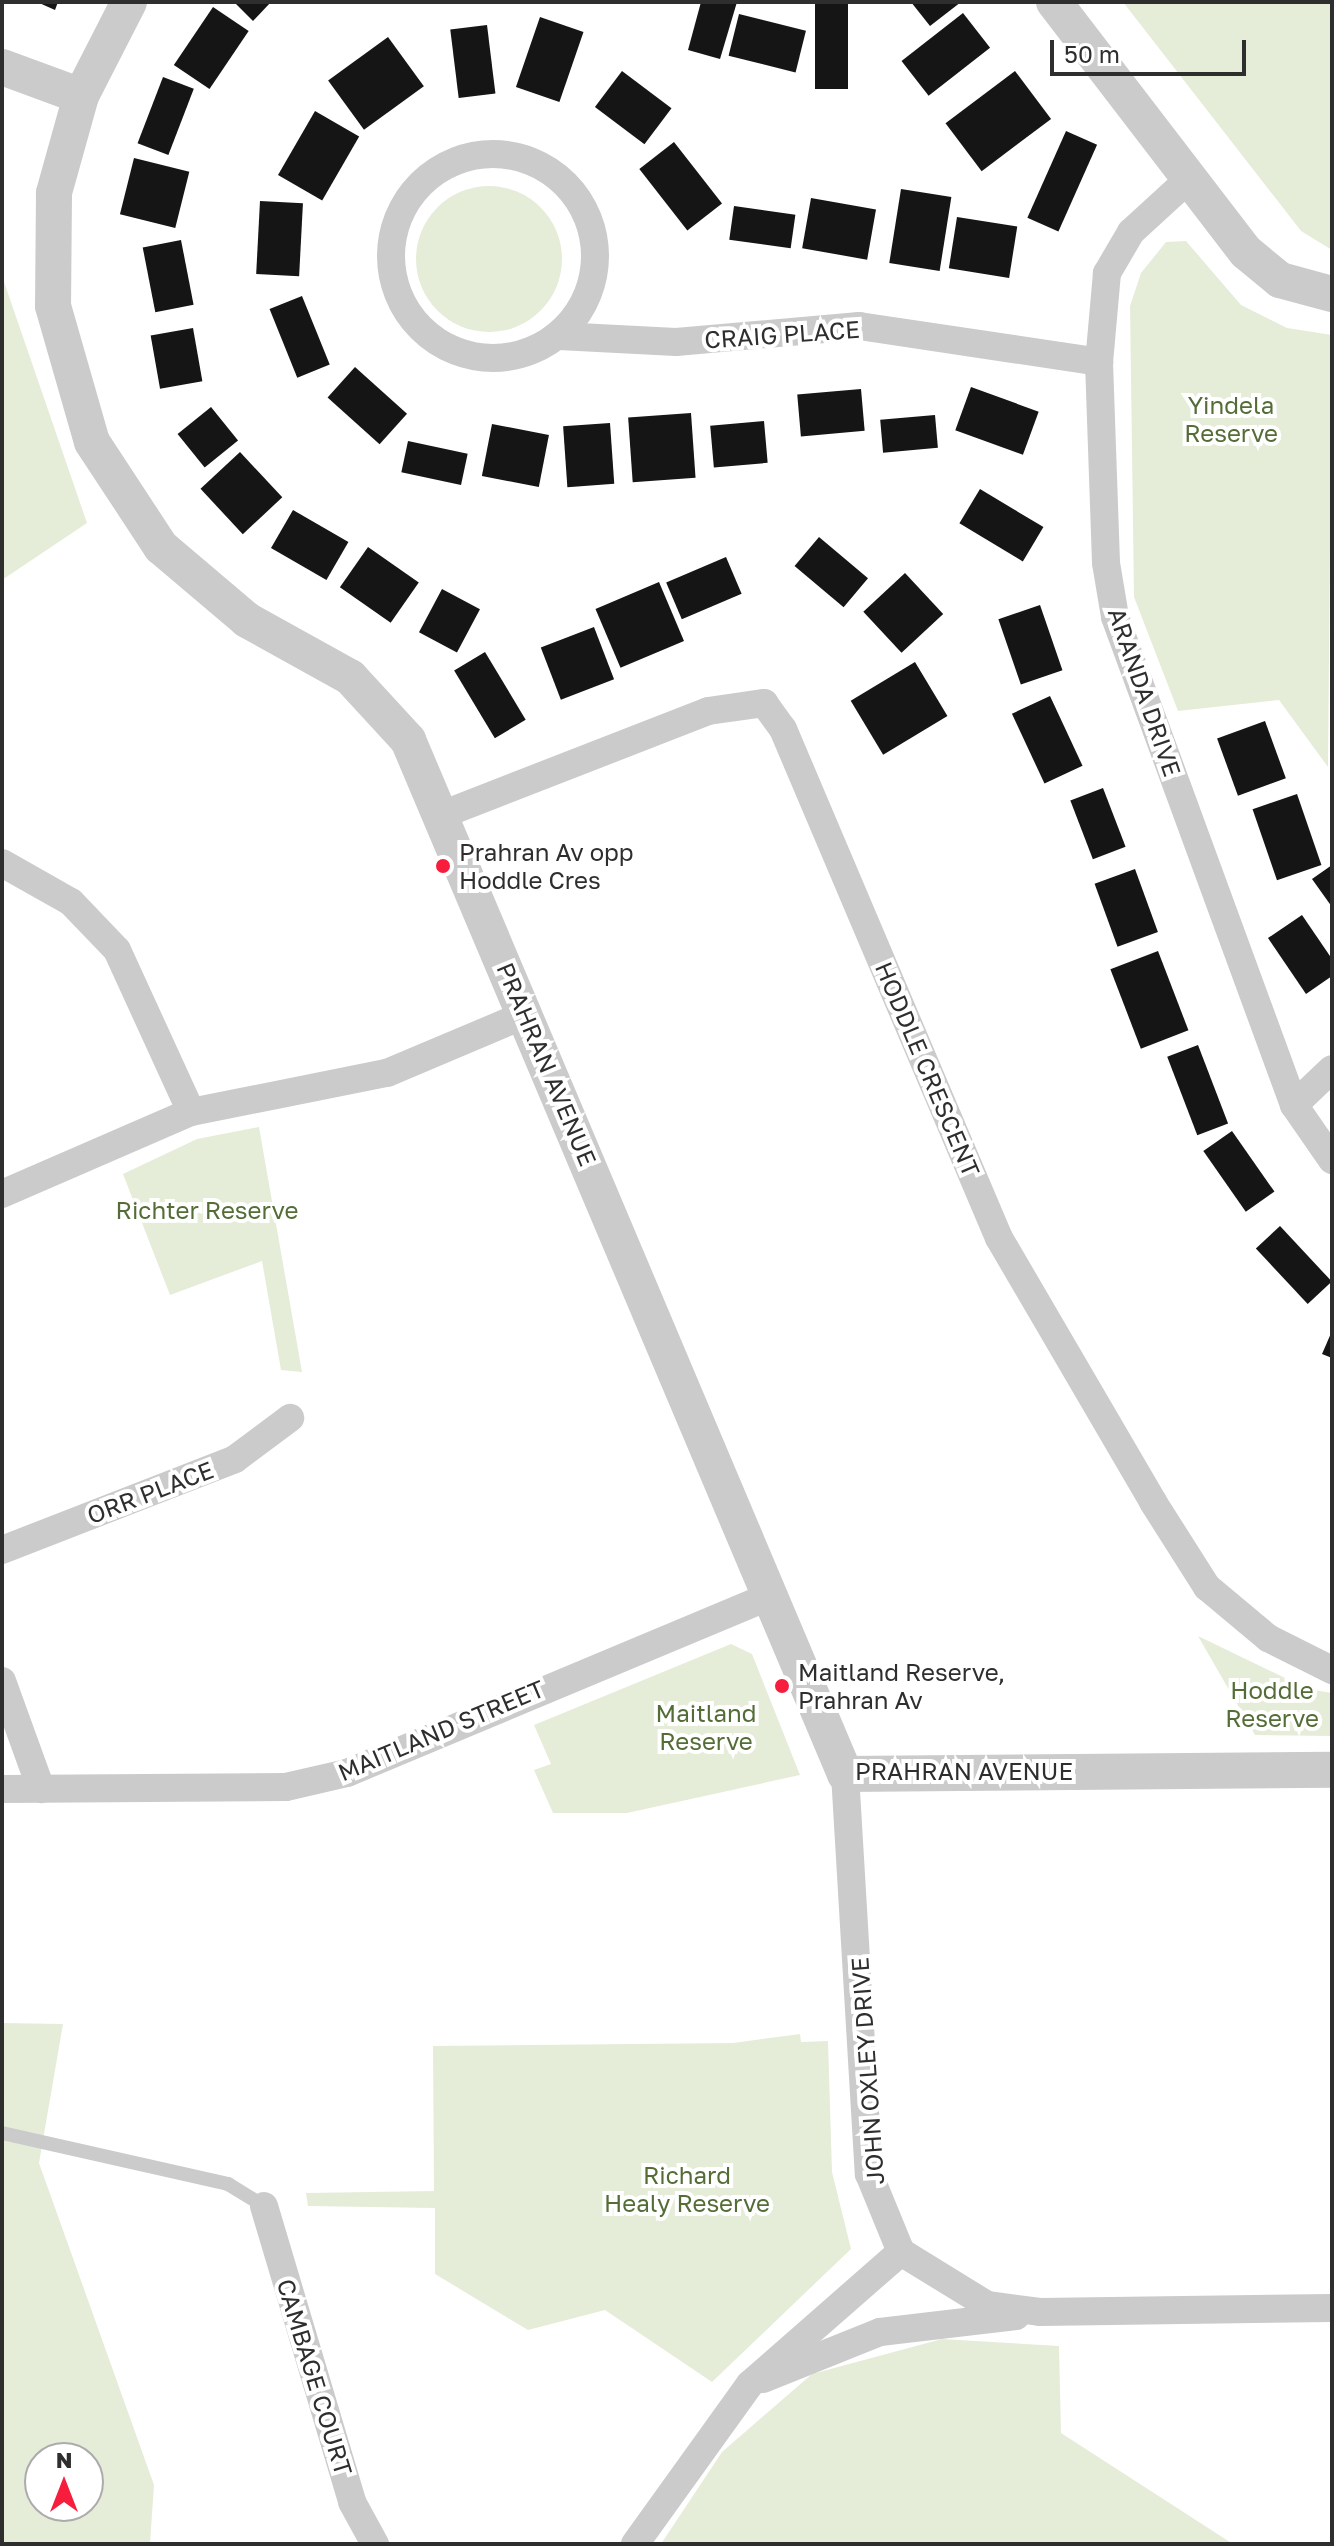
<!DOCTYPE html>
<html>
<head>
<meta charset="utf-8">
<style>
  body { margin:0 }
  #map { position:relative; width:1334px; height:2546px; overflow:hidden; background:#fff; font-family:"Golos Text",sans-serif }
  div>[style] { position:absolute }
  .green>* { inset:0; background:#e5edd9 }
  .round { border-radius:50% }
  .building>* { inset:0; background:#151515; transform-origin:0 0 }
  .service>* { height:14px; margin:-7px; padding:0 7px; transform-origin:7px; border-radius:7px; background:#cbcbcb }
  .minor>* { height:28px; margin:-14px; padding:0 14px; transform-origin:14px; border-radius:14px; background:#cbcbcb }
  .minor>.ring { margin:-14px; padding:0; box-sizing:content-box; background:none; border:28px solid #cbcbcb; border-radius:50% }
  .tertiary>* { height:36px; margin:-18px; padding:0 18px; transform-origin:18px; border-radius:18px; background:#cbcbcb }
  .dots>* { width:22px; height:22px; translate:-50% -50%; box-sizing:border-box; border:4px solid #fff; border-radius:50% }
  span { translate:-50% -50%; white-space:nowrap; text-align:center; line-height:1.15; -webkit-text-stroke:8px #fff; paint-order:stroke }
  .street-label { font-size:24px; color:#2e2e2e }
  .park-label { font-size:24px; color:#546d37 }
  .poi-label { font-size:24px; color:#2e2e2e }
  .left { translate:0 -50%; text-align:left }
  .frame { position:absolute; inset:0; border:4px solid #2e2e2e; pointer-events:none }
  .north { position:absolute; left:24px; top:2442px; width:80px; height:80px; box-sizing:border-box; background:#fff; border:2px solid #ababab; border-radius:50%; rotate:0deg; font-size:22px; font-weight:700; line-height:32px; text-align:center; color:#2e2e2e }
  .north::after { content:''; display:block; margin:auto; width:28px; height:36px; background:#f61e3c; clip-path:polygon(50% 0,100% 100%,50% 72%,0 100%) }
  .scale { position:absolute; left:1050px; top:40px; width:196px; height:36px; box-sizing:border-box; border:4px solid #2e2e2e; border-top:0; padding-left:10px; font-size:24px; line-height:28px; white-space:nowrap; color:#2e2e2e; -webkit-text-stroke:6px #fff; paint-order:stroke }
</style>
</head>
<body>
<div id="map">
  <div class="green">
    <div style="clip-path:polygon(1123px 2px,1332px 2px,1332px 250px,1301px 231px)"></div>
    <div class="round" style="left:416px;top:186px;width:146px;height:146px"></div>
    <div style="clip-path:polygon(1186px 241px,1241px 305px,1287px 328px,1332px 335px,1328px 767px,1279px 700px,1178px 711px,1134px 597px,1130px 306px,1141px 273px,1166px 242px)"></div>
    <div style="clip-path:polygon(2px 276px,87px 523px,2px 580px)"></div>
    <div style="clip-path:polygon(259px 1127px,302px 1372px,281px 1370px,262px 1261px,170px 1295px,123px 1174px,197px 1139px)"></div>
    <div style="clip-path:polygon(1198px 1636px,1308px 1689px,1332px 1693px,1332px 1736px,1255px 1735px)"></div>
    <div style="clip-path:polygon(731px 1644px,752px 1654px,800px 1775px,627px 1813px,553px 1813px,534px 1770px,551px 1764px,534px 1725px)"></div>
    <div style="clip-path:polygon(evenodd,2px 2023px,63px 2024px,39px 2163px,154px 2485px,150px 2544px,2px 2544px,2px 2023px,40px 2458px,88px 2458px,88px 2506px,40px 2506px,40px 2458px)"></div>
    <div style="clip-path:polygon(800px 2034px,801px 2042px,828px 2041px,832px 2172px,851px 2249px,712px 2382px,605px 2310px,528px 2330px,435px 2274px,435px 2208px,308px 2206px,306px 2193px,434px 2191px,433px 2046px,733px 2043px)"></div>
    <div style="clip-path:polygon(942px 2339px,1059px 2346px,1061px 2433px,1233px 2544px,661px 2544px,722px 2452px,812px 2374px)"></div>
  </div>
  <div class="building">
    <div style="clip-path:polygon(37px 2px,58px 2px,55px 10px)"></div>
    <div style="clip-path:polygon(234px 2px,271px 2px,253px 21px)"></div>
    <div style="clip-path:polygon(701px 2px,737px 2px,720px 59px,688px 50px)"></div>
    <div style="left:815px;top:2px;width:33px;height:87px"></div>
    <div style="clip-path:polygon(911px 2px,961px 2px,930px 26px)"></div>
    <div style="left:213px;top:7px;width:43px;height:70px;rotate:34deg"></div>
    <div style="left:963px;top:13px;width:44px;height:78px;rotate:52deg"></div>
    <div style="left:739px;top:14px;width:69px;height:43px;rotate:14deg"></div>
    <div style="left:540px;top:17px;width:46px;height:74px;rotate:19deg"></div>
    <div style="left:487px;top:25px;width:69px;height:37px;rotate:83deg"></div>
    <div style="left:388px;top:37px;width:61px;height:74px;rotate:54deg"></div>
    <div style="left:622px;top:71px;width:62px;height:45px;rotate:37deg"></div>
    <div style="left:1015px;top:71px;width:60px;height:87px;rotate:53deg"></div>
    <div style="left:163px;top:77px;width:33px;height:71px;rotate:21deg"></div>
    <div style="left:315px;top:111px;width:51px;height:74px;rotate:30deg"></div>
    <div style="left:1066px;top:131px;width:34px;height:95px;rotate:24deg"></div>
    <div style="left:674px;top:142px;width:78px;height:44px;rotate:52deg"></div>
    <div style="left:134px;top:158px;width:57px;height:58px;rotate:14deg"></div>
    <div style="left:901px;top:189px;width:51px;height:75px;rotate:9deg"></div>
    <div style="left:811px;top:198px;width:66px;height:51px;rotate:10deg"></div>
    <div style="left:260px;top:201px;width:43px;height:73px;rotate:3deg"></div>
    <div style="left:734px;top:206px;width:62px;height:34px;rotate:8deg"></div>
    <div style="left:957px;top:217px;width:61px;height:52px;rotate:9deg"></div>
    <div style="left:181px;top:240px;width:66px;height:39px;rotate:79deg"></div>
    <div style="left:302px;top:296px;width:74px;height:35px;rotate:68deg"></div>
    <div style="left:193px;top:328px;width:54px;height:43px;rotate:80deg"></div>
    <div style="left:355px;top:367px;width:70px;height:41px;rotate:42deg"></div>
    <div style="left:971px;top:387px;width:72px;height:46px;rotate:20deg"></div>
    <div style="left:861px;top:389px;width:42px;height:64px;rotate:85deg"></div>
    <div style="left:211px;top:407px;width:43px;height:43px;rotate:51deg"></div>
    <div style="left:691px;top:413px;width:65px;height:63px;rotate:86deg"></div>
    <div style="left:935px;top:415px;width:33px;height:55px;rotate:85deg"></div>
    <div style="left:764px;top:421px;width:42px;height:54px;rotate:85deg"></div>
    <div style="left:610px;top:423px;width:61px;height:47px;rotate:86deg"></div>
    <div style="left:492px;top:424px;width:58px;height:53px;rotate:11deg"></div>
    <div style="left:408px;top:441px;width:61px;height:32px;rotate:12deg"></div>
    <div style="left:240px;top:452px;width:62px;height:54px;rotate:47deg"></div>
    <div style="left:980px;top:489px;width:74px;height:40px;rotate:31deg"></div>
    <div style="left:293px;top:510px;width:64px;height:44px;rotate:30deg"></div>
    <div style="left:819px;top:537px;width:64px;height:38px;rotate:40deg"></div>
    <div style="left:368px;top:547px;width:62px;height:49px;rotate:35deg"></div>
    <div style="left:726px;top:557px;width:40px;height:65px;rotate:67deg"></div>
    <div style="left:905px;top:573px;width:56px;height:57px;rotate:47deg"></div>
    <div style="left:659px;top:582px;width:64px;height:69px;rotate:67deg"></div>
    <div style="left:442px;top:589px;width:43px;height:49px;rotate:28deg"></div>
    <div style="left:1040px;top:605px;width:69px;height:44px;rotate:71deg"></div>
    <div style="left:594px;top:627px;width:56px;height:57px;rotate:69deg"></div>
    <div style="left:485px;top:652px;width:79px;height:36px;rotate:59deg"></div>
    <div style="left:915px;top:662px;width:63px;height:75px;rotate:59deg"></div>
    <div style="left:1050px;top:696px;width:77px;height:42px;rotate:65deg"></div>
    <div style="left:1265px;top:721px;width:61px;height:51px;rotate:70deg"></div>
    <div style="left:1103px;top:788px;width:63px;height:35px;rotate:69deg"></div>
    <div style="left:1297px;top:794px;width:75px;height:47px;rotate:71deg"></div>
    <div style="clip-path:polygon(1332px 865px,1332px 907px,1312px 879px)"></div>
    <div style="left:1135px;top:869px;width:67px;height:43px;rotate:70deg"></div>
    <div style="clip-path:polygon(1302px 915px,1332px 959px,1332px 976px,1306px 994px,1268px 938px)"></div>
    <div style="left:1158px;top:951px;width:85px;height:51px;rotate:69deg"></div>
    <div style="left:1198px;top:1045px;width:84px;height:33px;rotate:69deg"></div>
    <div style="left:1232px;top:1131px;width:74px;height:35px;rotate:55deg"></div>
    <div style="left:1280px;top:1226px;width:76px;height:33px;rotate:47deg"></div>
    <div style="clip-path:polygon(1332px 1331px,1332px 1358px,1322px 1354px)"></div>
  </div>
  <div class="service">
    <div style="left:2px;top:2133px;width:232px;rotate:12.7deg"></div>
    <div style="left:228px;top:2184px;width:42px;rotate:31.4deg"></div>
  </div>
  <div class="minor">
    <div class="ring" style="left:391px;top:154px;width:176px;height:176px"></div>
    <div style="left:1190px;top:178px;width:80px;rotate:137.5deg"></div>
    <div style="left:1131px;top:232px;width:48px;rotate:120.3deg"></div>
    <div style="left:1107px;top:273px;width:89px;rotate:95.1deg"></div>
    <div style="left:1099px;top:362px;width:201px;rotate:88deg"></div>
    <div style="left:1106px;top:563px;width:55px;rotate:80.5deg"></div>
    <div style="left:1115px;top:617px;width:520px;rotate:69.86deg"></div>
    <div style="left:1294px;top:1105px;width:67px;rotate:55.4deg"></div>
    <div style="left:559px;top:336px;width:117px;rotate:2.9deg"></div>
    <div style="left:676px;top:342px;width:184px;rotate:-5deg"></div>
    <div style="left:859px;top:326px;width:243px;rotate:8.5deg"></div>
    <div style="left:444px;top:814px;width:283px;rotate:-21.3deg"></div>
    <div style="left:708px;top:711px;width:57px;rotate:-8.1deg"></div>
    <div style="left:764px;top:703px;width:32px;rotate:54deg"></div>
    <div style="left:783px;top:729px;width:553px;rotate:67.01deg"></div>
    <div style="left:999px;top:1238px;width:306px;rotate:59.7deg"></div>
    <div style="left:1153px;top:1502px;width:101px;rotate:57.6deg"></div>
    <div style="left:1207px;top:1587px;width:80px;rotate:39.9deg"></div>
    <div style="left:1268px;top:1638px;width:72px;rotate:26.6deg"></div>
    <div style="left:2px;top:863px;width:79px;rotate:29.5deg"></div>
    <div style="left:71px;top:902px;width:66px;rotate:46.2deg"></div>
    <div style="left:117px;top:950px;width:178px;rotate:65.4deg"></div>
    <div style="left:1294px;top:1105px;width:52px;rotate:-43.5deg"></div>
    <div style="left:2px;top:1194px;width:206px;rotate:-23.5deg"></div>
    <div style="left:191px;top:1112px;width:200px;rotate:-11.3deg"></div>
    <div style="left:387px;top:1073px;width:152px;rotate:-22.9deg"></div>
    <div style="left:2px;top:1550px;width:250px;rotate:-21.3deg"></div>
    <div style="left:235px;top:1459px;width:69px;rotate:-36.7deg"></div>
    <div style="left:2px;top:1681px;width:115px;rotate:70.1deg"></div>
    <div style="left:845px;top:1774px;width:401px;rotate:86.6deg"></div>
    <div style="left:869px;top:2174px;width:84px;rotate:67.7deg"></div>
    <div style="left:901px;top:2252px;width:101px;rotate:31.6deg"></div>
    <div style="left:987px;top:2305px;width:53px;rotate:7.5deg"></div>
    <div style="left:1040px;top:2312px;width:292px;rotate:-0.8deg"></div>
    <div style="left:2px;top:1789px;width:284px;rotate:-0.4deg"></div>
    <div style="left:286px;top:1787px;width:63px;rotate:-12.9deg"></div>
    <div style="left:347px;top:1773px;width:456px;rotate:-22.7deg"></div>
    <div style="left:264px;top:2206px;width:309px;rotate:73.4deg"></div>
    <div style="left:352px;top:2502px;width:48px;rotate:61.3deg"></div>
    <div style="left:763px;top:2379px;width:126px;rotate:-21.9deg"></div>
    <div style="left:880px;top:2332px;width:137px;rotate:-6.7deg"></div>
    <div style="left:635px;top:2544px;width:197px;rotate:-54.3deg"></div>
    <div style="left:750px;top:2384px;width:201px;rotate:-41.2deg"></div>
  </div>
  <div class="tertiary">
    <div style="left:129px;top:2px;width:106px;rotate:117.1deg"></div>
    <div style="left:81px;top:96px;width:101px;rotate:105.6deg"></div>
    <div style="left:54px;top:193px;width:113px;rotate:90.5deg"></div>
    <div style="left:53px;top:306px;width:141px;rotate:74deg"></div>
    <div style="left:92px;top:442px;width:126px;rotate:56.7deg"></div>
    <div style="left:161px;top:547px;width:113px;rotate:40.3deg"></div>
    <div style="left:247px;top:620px;width:118px;rotate:29deg"></div>
    <div style="left:350px;top:677px;width:86px;rotate:47.4deg"></div>
    <div style="left:408px;top:740px;width:1123px;rotate:67.09deg"></div>
    <div style="left:845px;top:1774px;width:487px;rotate:-0.5deg"></div>
    <div style="left:1054px;top:2px;width:315px;rotate:52.5deg"></div>
    <div style="left:1246px;top:252px;width:44px;rotate:39.5deg"></div>
    <div style="left:1280px;top:280px;width:54px;rotate:15.1deg"></div>
    <div style="left:2px;top:67px;width:84px;rotate:20.2deg"></div>
  </div>
  <div class="dots">
    <div style="left:443px;top:866px;background:#f61e3c"></div>
    <div style="left:782px;top:1686px;background:#f61e3c"></div>
  </div>
  <div class="street-label">
    <span style="left:782px;top:334px;rotate:-4deg">CRAIG PLACE</span>
    <span style="left:1145px;top:692px;rotate:71deg">ARANDA DRIVE</span>
    <span style="left:547px;top:1064px;rotate:67deg">PRAHRAN AVENUE</span>
    <span style="left:928px;top:1069px;rotate:67deg">HODDLE CRESCENT</span>
    <span style="left:150px;top:1492px;rotate:-21deg">ORR PLACE</span>
    <span style="left:441px;top:1730px;rotate:-23deg">MAITLAND STREET</span>
    <span style="left:964px;top:1771px">PRAHRAN AVENUE</span>
    <span style="left:867px;top:2071px;rotate:-94deg">JOHN OXLEY DRIVE</span>
    <span style="left:315px;top:2377px;rotate:73deg">CAMBAGE COURT</span>
  </div>
  <div class="park-label">
    <span style="left:1231px;top:419px">Yindela<br>Reserve</span>
    <span style="left:207px;top:1210px">Richter Reserve</span>
    <span style="left:1272px;top:1704px">Hoddle<br>Reserve</span>
    <span style="left:706px;top:1727px">Maitland<br>Reserve</span>
    <span style="left:687px;top:2189px">Richard<br>Healy Reserve</span>
  </div>
  <div class="poi-label">
    <span class="left" style="left:459px;top:866px">Prahran Av opp<br>Hoddle Cres</span>
    <span class="left" style="left:798px;top:1686px">Maitland Reserve,<br>Prahran Av</span>
  </div>
  <div class="frame"></div>
  <div class="north">N</div>
  <div class="scale">50 m</div>
</div>
</body>
</html>
